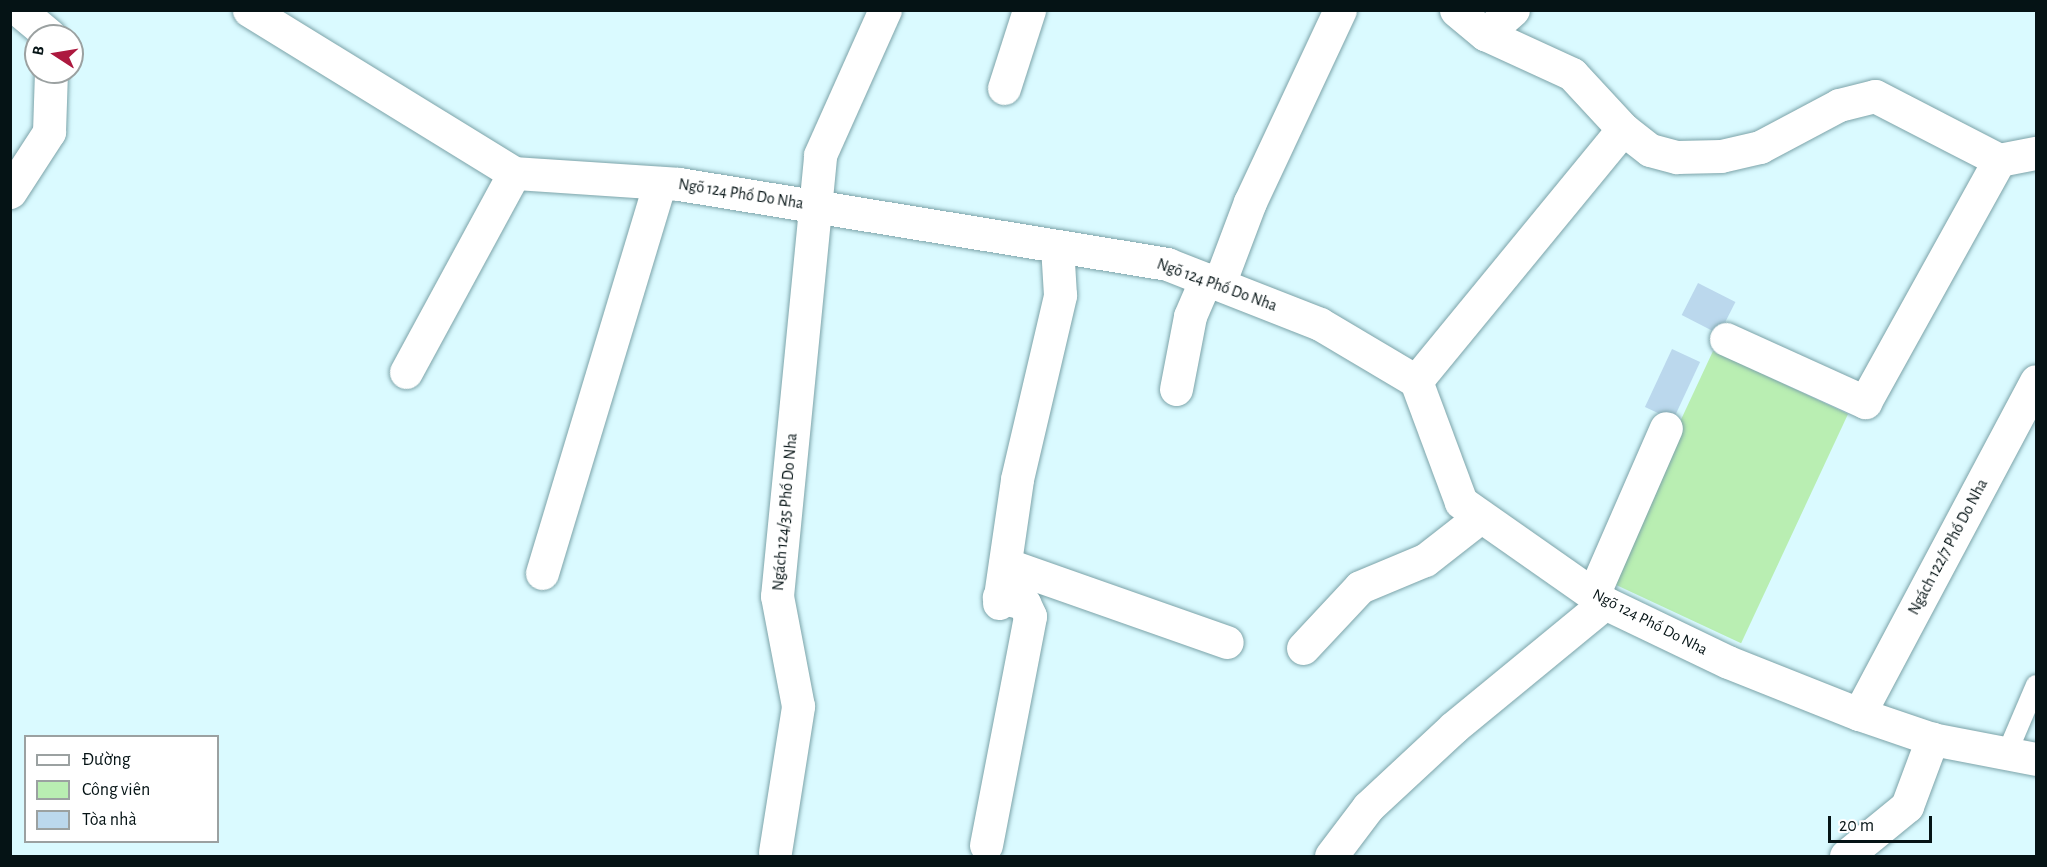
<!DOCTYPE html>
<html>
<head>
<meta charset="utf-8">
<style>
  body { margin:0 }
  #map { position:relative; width:2047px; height:867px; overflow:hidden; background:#dafaff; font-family:"Alegreya Sans",sans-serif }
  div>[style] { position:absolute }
  .green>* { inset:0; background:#b9eeb2; transform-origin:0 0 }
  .building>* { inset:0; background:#bbd8ed; transform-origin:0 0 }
  .roads { filter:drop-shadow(0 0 2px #7ca3a9) drop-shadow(0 0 2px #7ca3a9) }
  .service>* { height:20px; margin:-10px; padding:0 10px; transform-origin:10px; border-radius:10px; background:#fff }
  .minor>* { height:33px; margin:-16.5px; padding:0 16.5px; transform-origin:16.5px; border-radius:16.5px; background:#fff }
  span { translate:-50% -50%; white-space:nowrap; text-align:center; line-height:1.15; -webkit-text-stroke:4.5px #fff; paint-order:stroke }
  .street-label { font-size:16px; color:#051315 }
  .frame { position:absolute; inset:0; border:12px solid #051315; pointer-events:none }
  .legend { position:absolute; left:24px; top:735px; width:195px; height:108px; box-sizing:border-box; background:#fff; border:2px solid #9ba1a1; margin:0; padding:8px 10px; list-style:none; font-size:18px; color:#051315 }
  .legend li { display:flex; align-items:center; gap:12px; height:30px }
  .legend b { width:30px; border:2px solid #9ba1a1 }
  .north { position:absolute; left:24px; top:24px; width:60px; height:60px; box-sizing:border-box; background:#fff; border:2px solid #9ba1a1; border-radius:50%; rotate:282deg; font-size:16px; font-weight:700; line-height:24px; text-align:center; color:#051315 }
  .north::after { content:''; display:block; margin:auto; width:21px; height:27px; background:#ad193f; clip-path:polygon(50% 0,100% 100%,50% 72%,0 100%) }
  .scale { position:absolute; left:1828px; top:816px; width:104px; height:27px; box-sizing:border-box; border:3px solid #051315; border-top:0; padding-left:8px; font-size:18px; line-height:21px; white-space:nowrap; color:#051315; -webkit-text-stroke:4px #fff; paint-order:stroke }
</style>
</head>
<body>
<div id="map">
  <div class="green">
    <div style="left:1713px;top:351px;width:149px;height:253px;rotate:25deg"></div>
  </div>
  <div class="building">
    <div style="left:1698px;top:283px;width:42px;height:36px;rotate:27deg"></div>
    <div style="left:1672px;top:349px;width:31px;height:64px;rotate:25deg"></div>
  </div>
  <div class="roads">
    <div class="service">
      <div style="left:2007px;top:753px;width:74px;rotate:-66.9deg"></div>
    </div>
    <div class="minor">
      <div style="left:19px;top:10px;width:40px;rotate:40deg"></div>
      <div style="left:249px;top:10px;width:311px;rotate:31.6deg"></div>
      <div style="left:514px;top:173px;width:165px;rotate:3.8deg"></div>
      <div style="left:679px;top:184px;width:495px;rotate:9.3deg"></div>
      <div style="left:1167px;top:264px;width:164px;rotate:21.4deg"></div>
      <div style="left:1320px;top:324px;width:112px;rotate:30.7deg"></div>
      <div style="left:1416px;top:381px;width:129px;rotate:69.6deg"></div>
      <div style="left:1461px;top:502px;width:176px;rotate:35deg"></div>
      <div style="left:1605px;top:603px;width:136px;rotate:25.6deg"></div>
      <div style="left:1728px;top:662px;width:141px;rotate:21.7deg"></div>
      <div style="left:1859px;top:714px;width:77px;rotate:18.9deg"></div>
      <div style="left:1932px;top:739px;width:106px;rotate:10.9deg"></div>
      <div style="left:1456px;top:10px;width:38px;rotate:40deg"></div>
      <div style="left:1485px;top:34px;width:96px;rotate:24.7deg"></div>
      <div style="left:1572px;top:74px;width:75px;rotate:47.2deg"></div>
      <div style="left:1623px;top:129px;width:34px;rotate:38deg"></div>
      <div style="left:1650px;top:150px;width:28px;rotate:15deg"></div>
      <div style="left:1677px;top:157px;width:44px;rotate:-1.3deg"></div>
      <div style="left:1721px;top:156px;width:40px;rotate:-13deg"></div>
      <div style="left:1760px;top:147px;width:89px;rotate:-28deg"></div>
      <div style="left:1839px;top:105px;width:37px;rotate:-14deg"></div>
      <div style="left:1875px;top:96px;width:140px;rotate:27.3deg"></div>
      <div style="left:1999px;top:160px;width:38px;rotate:-11deg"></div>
      <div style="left:1485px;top:34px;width:37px;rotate:-41deg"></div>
      <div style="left:1004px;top:88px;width:82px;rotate:-72.2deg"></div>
      <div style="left:10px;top:192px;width:72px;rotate:-57deg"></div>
      <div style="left:49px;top:132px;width:60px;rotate:-88.1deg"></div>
      <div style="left:1219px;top:284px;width:88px;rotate:-69.3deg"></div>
      <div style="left:1250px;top:202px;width:212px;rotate:-64.9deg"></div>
      <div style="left:1726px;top:339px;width:153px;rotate:24.4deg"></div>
      <div style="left:1865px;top:402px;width:277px;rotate:-61deg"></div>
      <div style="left:406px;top:372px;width:226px;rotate:-61.5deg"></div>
      <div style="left:1416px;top:381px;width:326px;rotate:-50.6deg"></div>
      <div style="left:1176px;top:389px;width:74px;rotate:-79.1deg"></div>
      <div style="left:1190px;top:316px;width:40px;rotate:-66.6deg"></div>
      <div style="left:1005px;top:564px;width:235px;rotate:19.4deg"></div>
      <div style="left:542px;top:573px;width:407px;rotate:-73.2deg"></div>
      <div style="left:1593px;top:595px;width:182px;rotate:-66.4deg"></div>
      <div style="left:999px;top:603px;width:125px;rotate:-81.7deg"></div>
      <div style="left:1017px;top:479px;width:189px;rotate:-76.8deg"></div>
      <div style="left:1060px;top:295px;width:49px;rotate:-93.5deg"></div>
      <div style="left:1303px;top:648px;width:83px;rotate:-46.9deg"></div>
      <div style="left:1360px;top:587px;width:70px;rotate:-22.6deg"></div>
      <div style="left:1425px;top:560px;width:70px;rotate:-38deg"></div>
      <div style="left:1859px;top:714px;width:377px;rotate:-62deg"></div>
      <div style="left:986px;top:845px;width:233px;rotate:-79.1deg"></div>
      <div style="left:1030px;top:616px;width:14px;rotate:-115deg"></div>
      <div style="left:1024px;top:603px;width:26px;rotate:-167deg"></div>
      <div style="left:775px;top:852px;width:148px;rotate:-81deg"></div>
      <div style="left:798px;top:706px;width:112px;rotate:-100.8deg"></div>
      <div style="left:777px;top:596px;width:443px;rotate:-84.4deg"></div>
      <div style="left:820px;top:155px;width:159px;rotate:-65.9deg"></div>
      <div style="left:1331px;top:856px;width:61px;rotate:-52.9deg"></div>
      <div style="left:1368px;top:807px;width:117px;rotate:-42.9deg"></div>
      <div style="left:1454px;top:727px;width:195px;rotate:-39.4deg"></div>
      <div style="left:1846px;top:856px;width:79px;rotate:-39.3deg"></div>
      <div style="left:1907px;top:806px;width:72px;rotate:-69.5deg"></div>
    </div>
  </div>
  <div class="street-label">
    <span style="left:741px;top:194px;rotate:9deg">Ngõ 124 Phố Do Nha</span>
    <span style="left:1217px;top:285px;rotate:20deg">Ngõ 124 Phố Do Nha</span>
    <span style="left:785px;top:512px;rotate:-85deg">Ngách 124/35 Phố Do Nha</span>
    <span style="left:1948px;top:547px;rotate:-62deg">Ngách 122/7 Phố Do Nha</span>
    <span style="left:1650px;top:622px;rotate:27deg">Ngõ 124 Phố Do Nha</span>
  </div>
  <div class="frame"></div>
  <ul class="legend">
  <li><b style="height:8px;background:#fff"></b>Đường</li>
  <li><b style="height:16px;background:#b9eeb2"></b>Công viên</li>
  <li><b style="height:16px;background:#bbd8ed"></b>Tòa nhà</li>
  </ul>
  <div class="north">B</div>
  <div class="scale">20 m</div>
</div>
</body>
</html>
